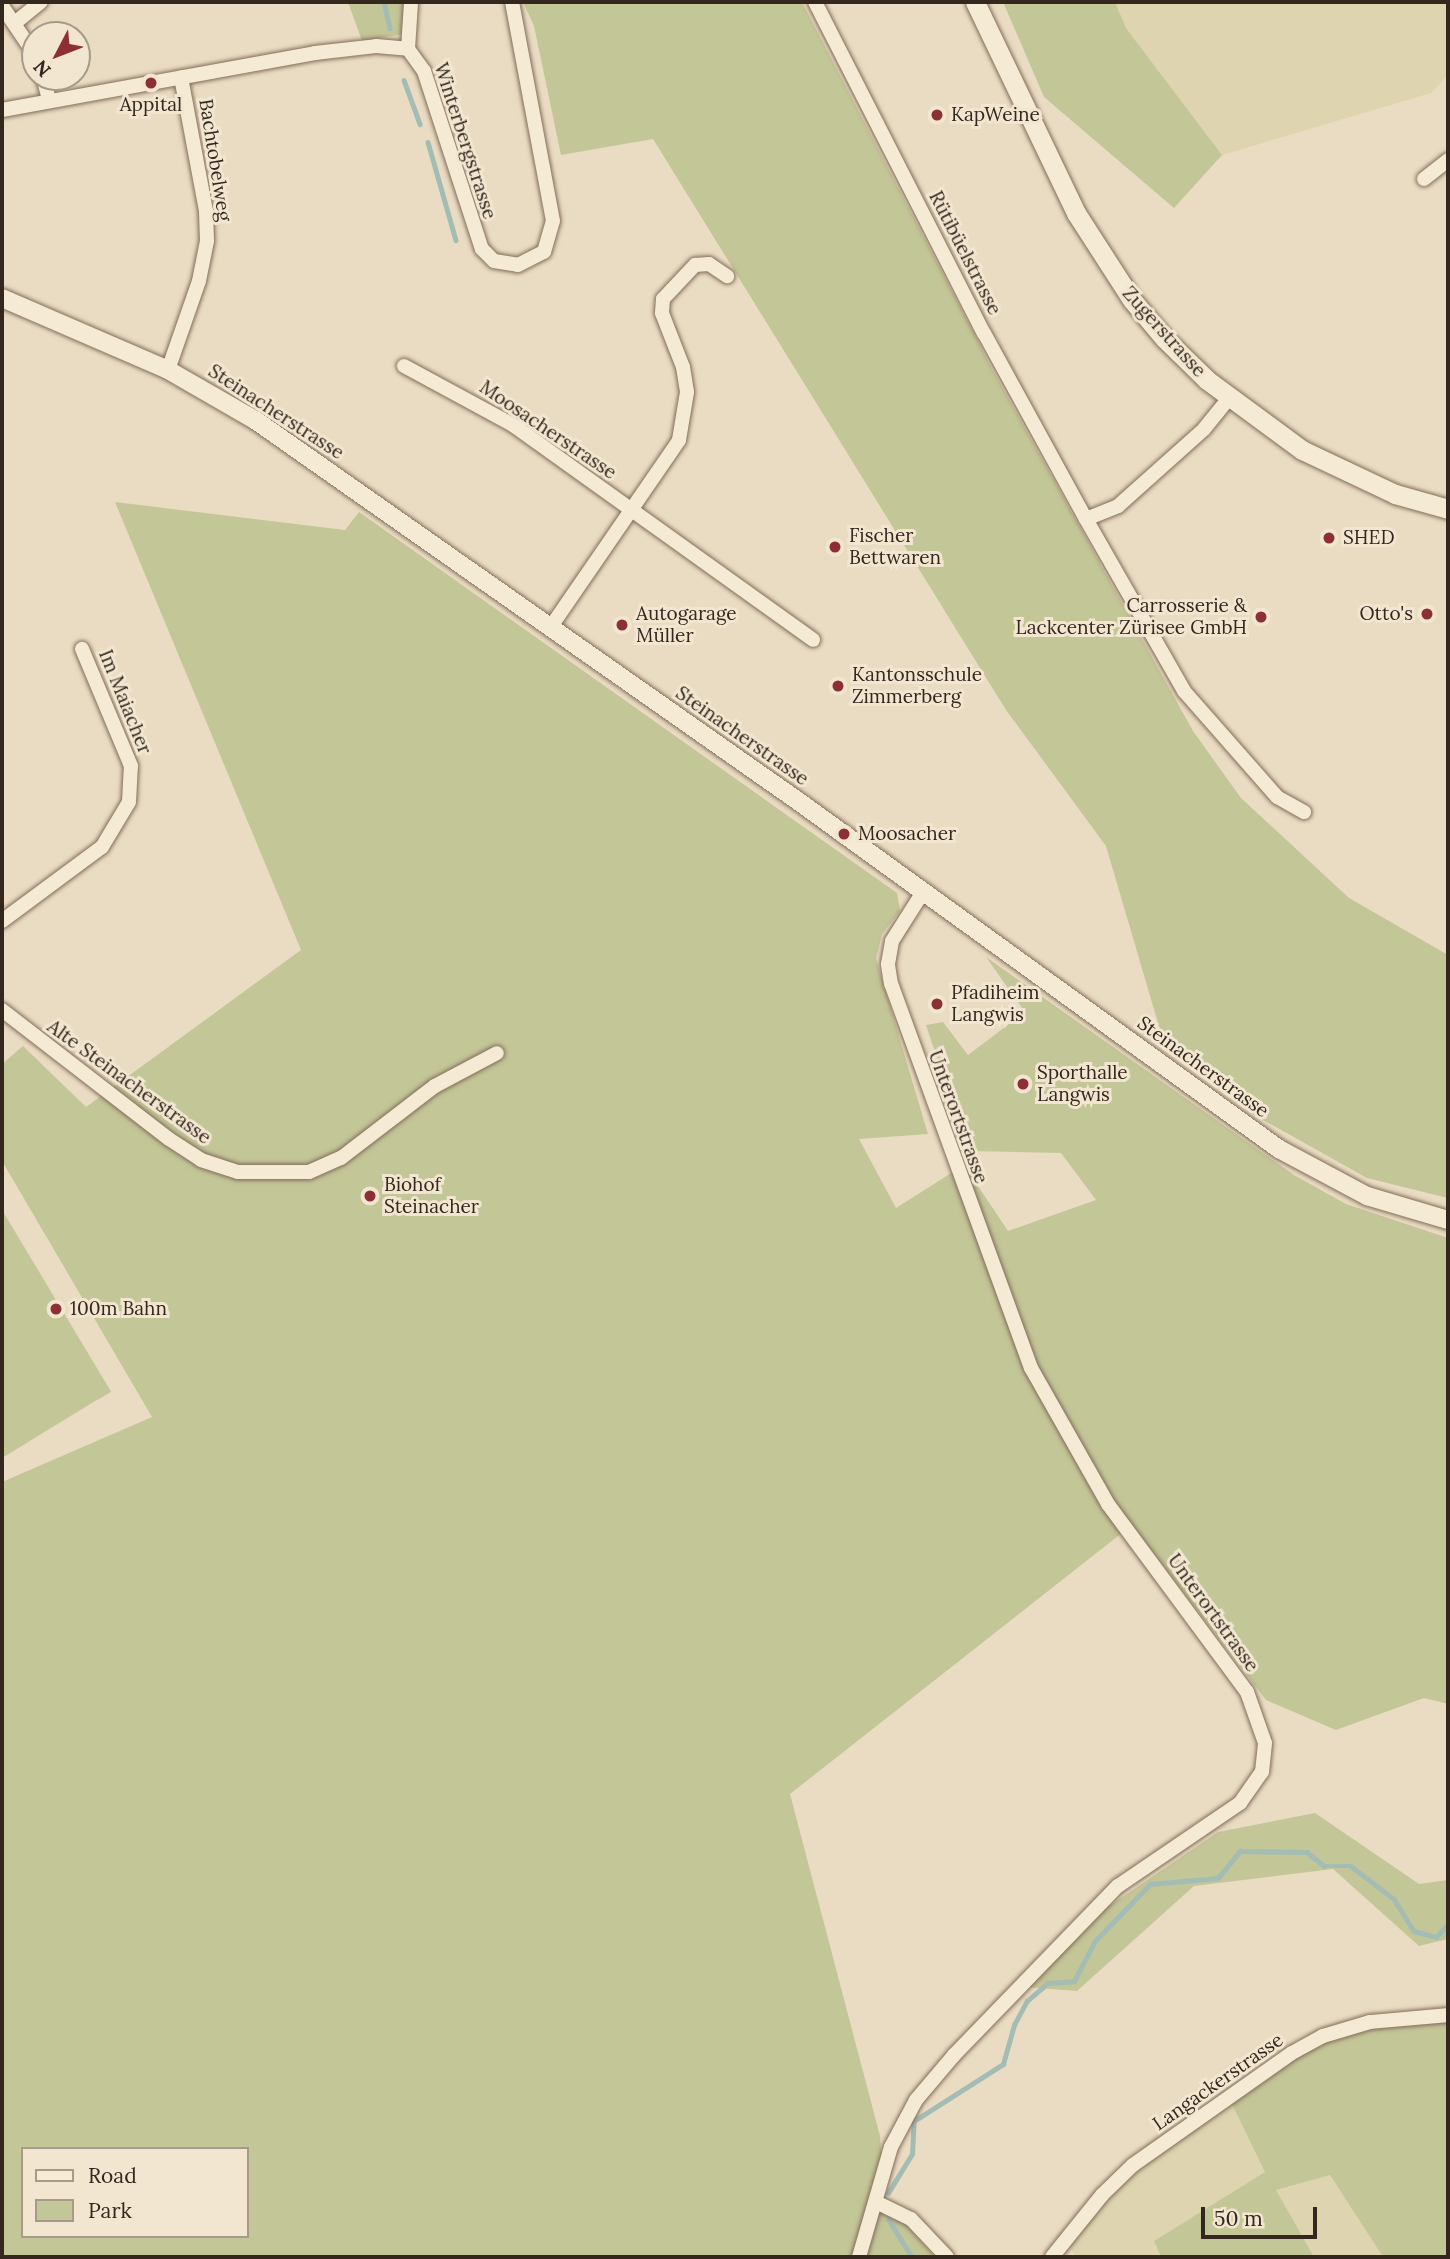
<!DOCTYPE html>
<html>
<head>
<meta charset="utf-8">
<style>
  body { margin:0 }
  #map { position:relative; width:1450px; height:2259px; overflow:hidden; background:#eadcc2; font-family:Lora,serif }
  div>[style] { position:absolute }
  .farmland>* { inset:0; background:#ded4b0 }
  .green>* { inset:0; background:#c3c697; transform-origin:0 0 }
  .stream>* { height:4.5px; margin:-2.25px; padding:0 2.25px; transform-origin:2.25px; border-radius:2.25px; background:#a4bdb4 }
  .roads { filter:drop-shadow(0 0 2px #826d5b) drop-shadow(0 0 2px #826d5b) }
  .minor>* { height:14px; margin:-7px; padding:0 7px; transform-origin:7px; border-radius:7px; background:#f5ead4 }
  .tertiary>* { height:18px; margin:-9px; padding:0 9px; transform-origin:9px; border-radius:9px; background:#f5ead4 }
  .secondary>* { height:19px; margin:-9.5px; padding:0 9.5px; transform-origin:9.5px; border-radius:9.5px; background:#f5ead4 }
  .dots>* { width:19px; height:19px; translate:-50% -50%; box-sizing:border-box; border:4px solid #f2e6d1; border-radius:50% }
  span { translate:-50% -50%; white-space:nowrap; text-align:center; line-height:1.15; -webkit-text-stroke:6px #f2e6d1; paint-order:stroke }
  .poi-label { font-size:19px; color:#33271e }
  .left { translate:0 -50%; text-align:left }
  .right { translate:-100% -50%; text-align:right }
  .street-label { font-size:19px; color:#33271e }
  .frame { position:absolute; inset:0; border:4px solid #33271e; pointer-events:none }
  .legend { position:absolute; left:21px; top:2147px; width:228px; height:91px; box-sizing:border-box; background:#f2e6d1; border:2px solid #a69a89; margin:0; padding:9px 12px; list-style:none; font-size:21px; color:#33271e }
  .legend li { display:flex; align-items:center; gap:14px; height:35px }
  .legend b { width:35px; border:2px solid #a69a89 }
  .north { position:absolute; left:21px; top:21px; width:70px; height:70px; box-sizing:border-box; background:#f2e6d1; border:2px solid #a69a89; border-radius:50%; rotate:228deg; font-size:19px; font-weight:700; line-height:28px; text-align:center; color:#33271e }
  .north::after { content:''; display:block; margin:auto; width:24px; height:32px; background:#8c3036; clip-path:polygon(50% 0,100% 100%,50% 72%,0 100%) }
  .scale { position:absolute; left:1201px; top:2207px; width:116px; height:32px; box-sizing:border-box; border:4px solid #33271e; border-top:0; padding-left:9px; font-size:21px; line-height:24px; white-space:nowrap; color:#33271e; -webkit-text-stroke:5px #f2e6d1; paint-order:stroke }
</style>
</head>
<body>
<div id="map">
  <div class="farmland">
    <div style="clip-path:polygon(1115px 2px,1448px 2px,1448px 75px,1431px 93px,1222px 155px,1126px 28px)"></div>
    <div style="clip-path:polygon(1229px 2098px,1266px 2172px,1154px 2241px,1161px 2257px,1076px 2257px,1066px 2240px,1102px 2195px)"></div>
    <div style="clip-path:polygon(1330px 2175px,1383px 2257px,1314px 2257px,1275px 2190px)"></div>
  </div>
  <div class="green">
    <div style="clip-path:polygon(348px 2px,408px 2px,405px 34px,362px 41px)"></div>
    <div style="clip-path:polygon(523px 2px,802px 2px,991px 367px,1193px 731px,1241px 798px,1349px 898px,1448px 955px,1448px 1198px,1367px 1178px,1247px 1111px,1163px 1040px,1106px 846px,1006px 710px,653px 139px,561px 155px,534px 26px)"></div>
    <div style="clip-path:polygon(1003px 2px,1115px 2px,1126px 28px,1222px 155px,1174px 208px,1044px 97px)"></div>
    <div style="clip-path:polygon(evenodd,115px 502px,345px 530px,359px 512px,897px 893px,900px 911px,882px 934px,876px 959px,928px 1134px,859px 1139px,896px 1208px,964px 1165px,1008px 1231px,1096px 1200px,1061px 1153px,968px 1151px,926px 1025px,943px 1022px,968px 1055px,1025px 1012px,986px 957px,1294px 1175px,1346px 1204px,1448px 1238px,1448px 1704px,1424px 1698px,1336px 1730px,1266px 1700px,1132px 1525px,790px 1794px,880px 2136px,886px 2214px,898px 2216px,935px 2257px,2px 2257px,2px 1482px,152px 1417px,2px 1161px,2px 1064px,23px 1046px,86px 1107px,301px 950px,115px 502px,23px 2149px,247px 2149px,247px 2236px,23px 2236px,23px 2149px)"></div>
    <div style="left:2px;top:1210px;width:212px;height:16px;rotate:59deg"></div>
    <div style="clip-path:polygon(2px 1236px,100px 1398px,2px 1458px)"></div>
    <div style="clip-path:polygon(1315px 1813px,1419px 1884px,1448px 1880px,1448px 1939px,1419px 1946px,1333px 1869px,1194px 1886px,1077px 1991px,1024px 1987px,1093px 1917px,1218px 1832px)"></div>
    <div style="clip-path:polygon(1448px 2015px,1448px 2257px,1383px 2257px,1330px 2175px,1276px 2190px,1314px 2257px,1161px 2257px,1154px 2241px,1265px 2172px,1229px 2098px,1323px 2036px)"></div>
  </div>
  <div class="stream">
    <div style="left:384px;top:2px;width:27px;rotate:77deg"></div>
    <div style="left:404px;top:80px;width:47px;rotate:70deg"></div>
    <div style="left:428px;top:142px;width:102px;rotate:74.1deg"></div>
    <div style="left:888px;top:2193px;width:46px;rotate:-58.4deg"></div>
    <div style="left:912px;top:2154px;width:33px;rotate:-87deg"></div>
    <div style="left:914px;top:2121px;width:106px;rotate:-32.6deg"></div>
    <div style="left:1003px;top:2064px;width:41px;rotate:-74.2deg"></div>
    <div style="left:1014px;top:2025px;width:27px;rotate:-62deg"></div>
    <div style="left:1027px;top:2001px;width:28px;rotate:-41deg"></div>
    <div style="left:1048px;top:1983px;width:26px;rotate:-4deg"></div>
    <div style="left:1074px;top:1981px;width:45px;rotate:-62.3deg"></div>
    <div style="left:1095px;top:1941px;width:79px;rotate:-46deg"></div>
    <div style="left:1150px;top:1884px;width:68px;rotate:-5deg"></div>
    <div style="left:1218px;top:1878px;width:35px;rotate:-51deg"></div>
    <div style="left:1240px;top:1851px;width:67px;rotate:0.9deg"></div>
    <div style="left:1307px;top:1852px;width:22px;rotate:39deg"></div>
    <div style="left:1324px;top:1866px;width:27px"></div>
    <div style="left:1351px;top:1866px;width:54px;rotate:37.5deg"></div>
    <div style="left:1394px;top:1899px;width:38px;rotate:58deg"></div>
    <div style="left:1414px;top:1931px;width:23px;rotate:15deg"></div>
    <div style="left:1436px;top:1937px;width:18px;rotate:-47deg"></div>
    <div style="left:889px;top:2220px;width:44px;rotate:58.1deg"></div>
  </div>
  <div class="roads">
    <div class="minor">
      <div style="left:815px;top:2px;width:372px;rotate:63deg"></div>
      <div style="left:984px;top:333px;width:212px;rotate:61.3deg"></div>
      <div style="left:1086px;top:519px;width:35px;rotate:-22deg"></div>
      <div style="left:1118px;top:506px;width:115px;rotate:-41.8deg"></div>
      <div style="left:1204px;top:429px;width:40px;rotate:-51deg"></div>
      <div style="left:2px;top:6px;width:59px;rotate:56deg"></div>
      <div style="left:16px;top:22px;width:32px;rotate:-39deg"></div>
      <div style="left:408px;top:49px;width:47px;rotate:-86.3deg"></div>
      <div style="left:43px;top:77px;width:24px;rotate:75deg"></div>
      <div style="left:2px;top:110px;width:318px;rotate:-10.3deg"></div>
      <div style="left:315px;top:53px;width:61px;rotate:-6.5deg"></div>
      <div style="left:376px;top:46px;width:32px;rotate:5deg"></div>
      <div style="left:408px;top:49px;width:27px;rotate:54deg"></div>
      <div style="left:424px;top:71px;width:187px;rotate:72deg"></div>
      <div style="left:482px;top:249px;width:17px;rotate:45deg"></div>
      <div style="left:494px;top:261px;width:24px;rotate:9deg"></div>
      <div style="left:518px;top:265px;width:29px;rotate:-27deg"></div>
      <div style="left:544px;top:252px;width:32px;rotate:-74deg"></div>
      <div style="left:553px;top:221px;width:223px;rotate:-100.6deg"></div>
      <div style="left:1424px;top:179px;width:31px;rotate:-38deg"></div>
      <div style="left:404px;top:366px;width:124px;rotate:28.4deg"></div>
      <div style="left:513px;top:425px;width:369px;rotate:35.6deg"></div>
      <div style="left:168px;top:370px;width:94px;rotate:-70.8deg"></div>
      <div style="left:199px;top:281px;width:41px;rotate:-78.7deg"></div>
      <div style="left:207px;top:241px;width:30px;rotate:-92deg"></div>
      <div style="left:206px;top:211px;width:136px;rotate:-100.6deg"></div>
      <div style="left:1086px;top:519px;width:198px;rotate:60.3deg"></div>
      <div style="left:1184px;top:691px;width:141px;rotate:48.7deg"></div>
      <div style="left:1277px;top:797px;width:31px;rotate:29deg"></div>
      <div style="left:550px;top:628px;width:228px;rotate:-55.5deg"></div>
      <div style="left:679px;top:440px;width:49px;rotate:-80.5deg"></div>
      <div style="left:687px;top:392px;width:25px;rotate:-99deg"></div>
      <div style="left:683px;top:367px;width:58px;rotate:-111.3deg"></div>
      <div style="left:662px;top:313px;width:14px;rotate:-86deg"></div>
      <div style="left:663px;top:299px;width:47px;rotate:-46.7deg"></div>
      <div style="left:695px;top:265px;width:14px;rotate:-4deg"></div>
      <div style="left:709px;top:264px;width:22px;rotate:34deg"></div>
      <div style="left:2px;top:921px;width:124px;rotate:-36.5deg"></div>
      <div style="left:102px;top:847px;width:52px;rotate:-59deg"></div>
      <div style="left:129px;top:802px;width:36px;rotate:-87deg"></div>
      <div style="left:131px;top:766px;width:127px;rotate:-112.7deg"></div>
      <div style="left:2px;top:1010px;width:211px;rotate:37.7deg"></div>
      <div style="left:169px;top:1139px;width:38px;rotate:33deg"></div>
      <div style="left:201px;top:1160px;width:39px;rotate:18deg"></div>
      <div style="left:238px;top:1172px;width:71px"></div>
      <div style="left:309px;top:1172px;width:35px;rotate:-24deg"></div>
      <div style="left:341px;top:1158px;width:118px;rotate:-37.5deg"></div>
      <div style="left:435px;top:1086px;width:70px;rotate:-28deg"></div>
      <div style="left:878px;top:2203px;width:37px;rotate:26deg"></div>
      <div style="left:911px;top:2219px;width:52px;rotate:46.5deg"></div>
      <div style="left:859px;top:2257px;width:115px;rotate:-73.8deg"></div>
      <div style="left:891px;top:2147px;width:53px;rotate:-62deg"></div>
      <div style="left:916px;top:2100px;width:59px;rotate:-49.8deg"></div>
      <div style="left:954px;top:2055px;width:235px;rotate:-45.9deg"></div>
      <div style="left:1118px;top:1886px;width:148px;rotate:-34.2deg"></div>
      <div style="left:1240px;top:1803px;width:38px;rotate:-55deg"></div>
      <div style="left:1262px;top:1772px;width:29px;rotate:-84deg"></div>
      <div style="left:1265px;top:1743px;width:54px;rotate:-109.4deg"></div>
      <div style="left:1247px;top:1692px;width:234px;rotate:-126.5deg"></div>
      <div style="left:1108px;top:1504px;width:156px;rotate:-119.5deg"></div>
      <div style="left:1031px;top:1368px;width:409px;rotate:-110deg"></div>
      <div style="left:891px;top:984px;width:20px;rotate:-99deg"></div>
      <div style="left:888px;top:964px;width:23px;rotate:-80deg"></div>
      <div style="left:892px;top:941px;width:58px;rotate:-57.7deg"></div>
      <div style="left:1052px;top:2257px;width:80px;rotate:-51.1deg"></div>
      <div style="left:1102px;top:2195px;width:43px;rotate:-44.1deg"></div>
      <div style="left:1133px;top:2165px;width:194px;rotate:-35.2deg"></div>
      <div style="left:1292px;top:2053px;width:35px;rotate:-29deg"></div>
      <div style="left:1323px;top:2036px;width:49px;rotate:-16.6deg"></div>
      <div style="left:1370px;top:2022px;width:78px;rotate:-5.1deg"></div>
    </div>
    <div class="tertiary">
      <div style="left:2px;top:298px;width:181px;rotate:23.4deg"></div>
      <div style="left:168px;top:370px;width:100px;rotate:29.9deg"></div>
      <div style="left:255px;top:420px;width:663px;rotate:35.06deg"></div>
      <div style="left:798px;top:801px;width:594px;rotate:35.89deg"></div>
      <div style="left:1279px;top:1149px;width:100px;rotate:28.1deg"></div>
      <div style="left:1367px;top:1196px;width:84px;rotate:16.5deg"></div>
    </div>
    <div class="secondary">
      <div style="left:975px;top:2px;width:234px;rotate:64.4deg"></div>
      <div style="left:1076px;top:213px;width:103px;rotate:57.2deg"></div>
      <div style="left:1132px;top:300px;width:50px;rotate:49.9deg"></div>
      <div style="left:1164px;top:338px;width:60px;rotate:44.3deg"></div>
      <div style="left:1207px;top:380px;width:118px;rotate:36.4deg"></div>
      <div style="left:1302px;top:450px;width:103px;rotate:25.3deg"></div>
      <div style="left:1395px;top:494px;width:55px;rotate:15.8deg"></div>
    </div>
  </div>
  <div class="dots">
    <div style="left:151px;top:83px;background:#8c3036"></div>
    <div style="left:937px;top:115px;background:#8c3036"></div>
    <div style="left:1329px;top:538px;background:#8c3036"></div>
    <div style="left:835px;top:547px;background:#8c3036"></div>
    <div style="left:1427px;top:614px;background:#8c3036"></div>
    <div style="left:1261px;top:617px;background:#8c3036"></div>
    <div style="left:622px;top:625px;background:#8c3036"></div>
    <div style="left:838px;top:686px;background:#8c3036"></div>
    <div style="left:844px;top:834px;background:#8c3036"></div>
    <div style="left:937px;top:1004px;background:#8c3036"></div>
    <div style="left:1023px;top:1084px;background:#8c3036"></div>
    <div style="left:370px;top:1196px;background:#8c3036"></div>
    <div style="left:56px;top:1309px;background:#8c3036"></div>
  </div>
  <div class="poi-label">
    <span style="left:151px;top:105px">Appital</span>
    <span class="left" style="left:951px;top:115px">KapWeine</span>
    <span class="left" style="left:849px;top:547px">Fischer<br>Bettwaren</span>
    <span class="left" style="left:1343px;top:538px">SHED</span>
    <span class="right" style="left:1247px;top:617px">Carrosserie &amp;<br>Lackcenter Zürisee GmbH</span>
    <span class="left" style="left:636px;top:625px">Autogarage<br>Müller</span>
    <span class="right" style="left:1413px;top:614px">Otto's</span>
    <span class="left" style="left:852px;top:686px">Kantonsschule<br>Zimmerberg</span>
    <span class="left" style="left:858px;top:834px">Moosacher</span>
    <span class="left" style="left:951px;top:1004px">Pfadiheim<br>Langwis</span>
    <span class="left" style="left:1037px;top:1084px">Sporthalle<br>Langwis</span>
    <span class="left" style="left:384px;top:1196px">Biohof<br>Steinacher</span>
    <span class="left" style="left:70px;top:1309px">100m Bahn</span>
  </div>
  <div class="street-label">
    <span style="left:465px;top:141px;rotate:72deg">Winterbergstrasse</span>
    <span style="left:215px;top:160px;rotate:81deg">Bachtobelweg</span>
    <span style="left:965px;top:253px;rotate:63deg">Rütibüelstrasse</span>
    <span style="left:1164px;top:332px;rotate:48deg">Zugerstrasse</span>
    <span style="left:276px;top:412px;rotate:33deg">Steinacherstrasse</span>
    <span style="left:548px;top:430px;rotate:34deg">Moosacherstrasse</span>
    <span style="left:125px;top:702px;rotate:68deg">Im Maiacher</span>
    <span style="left:742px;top:736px;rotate:35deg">Steinacherstrasse</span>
    <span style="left:1203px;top:1067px;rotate:36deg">Steinacherstrasse</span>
    <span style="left:129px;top:1082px;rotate:36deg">Alte Steinacherstrasse</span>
    <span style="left:958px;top:1117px;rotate:70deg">Unterortstrasse</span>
    <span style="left:1213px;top:1613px;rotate:54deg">Unterortstrasse</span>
    <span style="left:1218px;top:2082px;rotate:-35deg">Langackerstrasse</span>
  </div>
  <div class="frame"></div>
  <ul class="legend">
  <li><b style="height:9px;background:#f5ead4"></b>Road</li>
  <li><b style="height:19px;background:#c3c697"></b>Park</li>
  </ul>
  <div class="north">N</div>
  <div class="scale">50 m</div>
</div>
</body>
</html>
